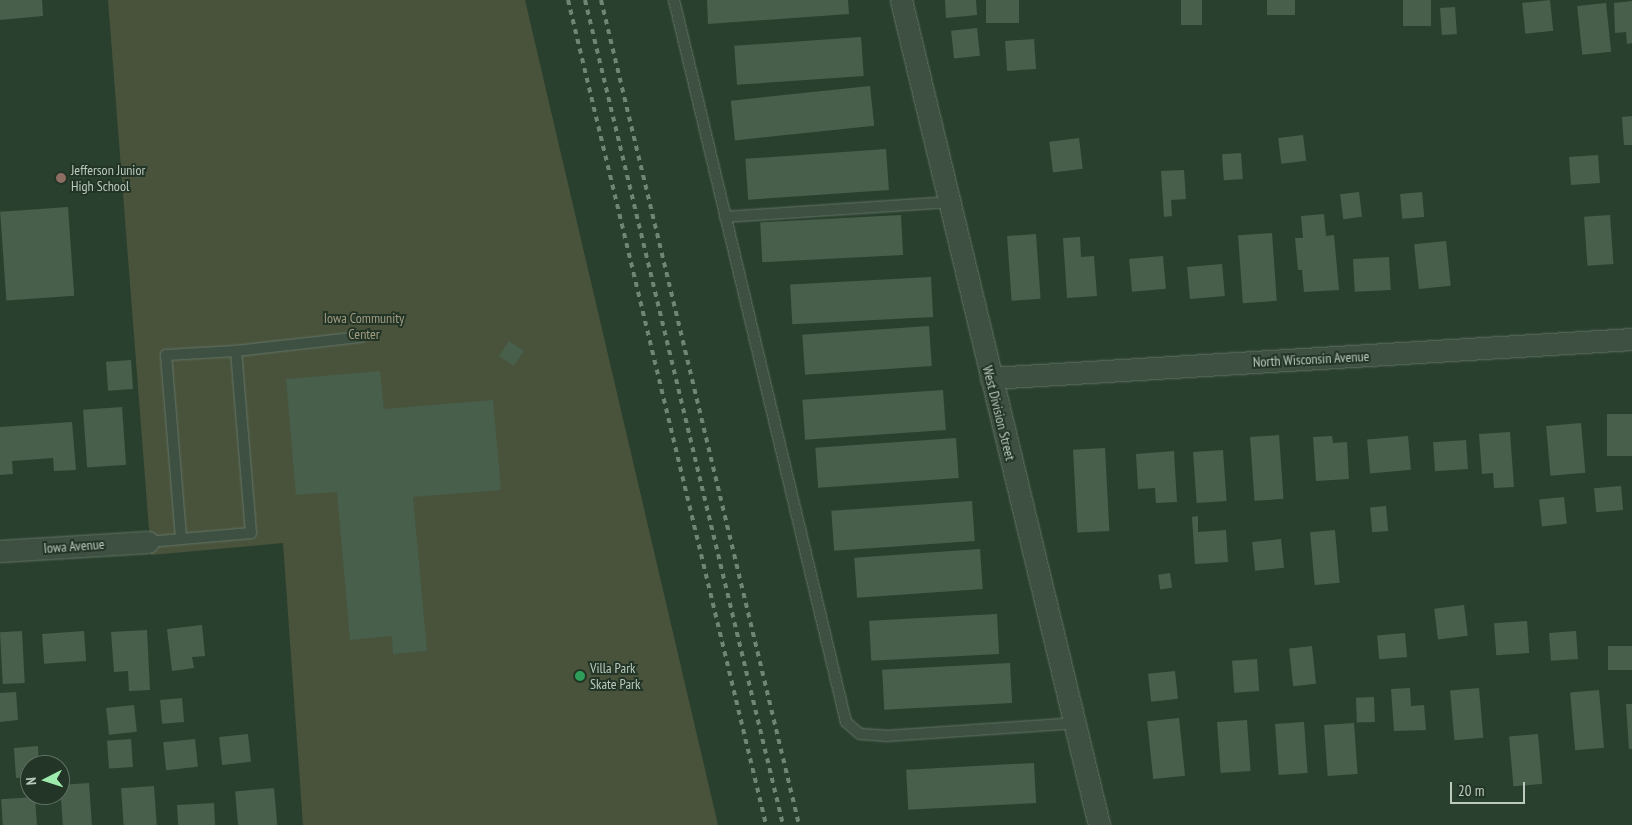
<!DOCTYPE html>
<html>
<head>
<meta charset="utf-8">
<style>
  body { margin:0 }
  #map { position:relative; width:1632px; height:825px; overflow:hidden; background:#2a402e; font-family:"PT Sans Narrow",sans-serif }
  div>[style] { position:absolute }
  .green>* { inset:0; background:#49533c }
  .building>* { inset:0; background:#475f4b; transform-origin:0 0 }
  .roads { filter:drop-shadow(0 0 1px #627365) drop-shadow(0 0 1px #627365) }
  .service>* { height:10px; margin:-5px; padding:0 5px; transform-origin:5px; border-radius:5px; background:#3e5041 }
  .minor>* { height:21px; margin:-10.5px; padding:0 10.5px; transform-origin:10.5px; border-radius:10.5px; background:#3e5041 }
  .rail>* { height:4px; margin-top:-2px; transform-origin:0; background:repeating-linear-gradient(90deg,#718574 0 5px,transparent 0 10px) }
  .dots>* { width:14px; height:14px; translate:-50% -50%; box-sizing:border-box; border:2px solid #233526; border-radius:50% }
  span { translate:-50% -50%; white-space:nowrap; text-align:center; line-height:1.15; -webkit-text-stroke:4px #233526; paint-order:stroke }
  .poi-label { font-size:14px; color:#bbcabe }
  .left { translate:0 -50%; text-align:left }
  .park-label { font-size:14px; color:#a29c83 }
  .street-label { font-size:14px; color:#bbcabe }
  .north { position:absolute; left:20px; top:755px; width:50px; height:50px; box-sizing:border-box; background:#233526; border:1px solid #607163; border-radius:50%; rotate:265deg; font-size:14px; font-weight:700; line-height:20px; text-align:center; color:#bbcabe }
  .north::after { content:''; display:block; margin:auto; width:18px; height:22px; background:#9eecad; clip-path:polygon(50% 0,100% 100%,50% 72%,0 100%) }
  .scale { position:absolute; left:1450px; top:782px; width:75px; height:22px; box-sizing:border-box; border:2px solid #bbcabe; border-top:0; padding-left:6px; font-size:15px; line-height:18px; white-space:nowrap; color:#bbcabe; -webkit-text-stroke:4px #233526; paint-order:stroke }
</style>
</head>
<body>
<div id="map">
  <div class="green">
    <div style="clip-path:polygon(108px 0,525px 0,718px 825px,303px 825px,283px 543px,151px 555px)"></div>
  </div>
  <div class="building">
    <div style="clip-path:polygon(0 0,42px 0,43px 16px,0 20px)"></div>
    <div style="clip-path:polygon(707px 0,848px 0,849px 14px,708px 24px)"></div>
    <div style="clip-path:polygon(945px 0,976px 0,977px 15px,946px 18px)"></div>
    <div style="left:986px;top:0;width:33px;height:23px"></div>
    <div style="left:1181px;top:0;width:21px;height:25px"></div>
    <div style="left:1267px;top:0;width:28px;height:15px"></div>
    <div style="left:1403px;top:0;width:28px;height:26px"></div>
    <div style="left:1550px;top:0;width:31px;height:28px;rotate:84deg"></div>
    <div style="clip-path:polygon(1632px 1px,1632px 43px,1627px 44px,1626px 32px,1615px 33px,1614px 3px)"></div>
    <div style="left:1606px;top:3px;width:49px;height:29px;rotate:84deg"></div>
    <div style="left:1455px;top:7px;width:27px;height:15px;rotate:86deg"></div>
    <div style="left:977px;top:28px;width:28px;height:26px;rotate:84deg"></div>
    <div style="left:861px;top:37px;width:39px;height:127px;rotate:86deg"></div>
    <div style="left:1034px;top:39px;width:30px;height:29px;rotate:86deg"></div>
    <div style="left:870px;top:86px;width:40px;height:140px;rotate:84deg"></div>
    <div style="clip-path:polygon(1632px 116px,1632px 145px,1624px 145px,1622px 117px)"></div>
    <div style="left:1303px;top:135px;width:26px;height:25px;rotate:83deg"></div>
    <div style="left:1079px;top:138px;width:31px;height:30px;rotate:83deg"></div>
    <div style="left:886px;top:149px;width:41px;height:141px;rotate:86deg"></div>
    <div style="left:1241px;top:153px;width:26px;height:19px;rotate:86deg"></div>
    <div style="left:1598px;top:155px;width:28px;height:29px;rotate:86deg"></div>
    <div style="clip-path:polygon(1184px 170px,1186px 199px,1171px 200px,1172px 216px,1164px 217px,1161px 171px)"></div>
    <div style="left:1359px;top:192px;width:25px;height:19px;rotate:83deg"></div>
    <div style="left:1422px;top:192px;width:25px;height:22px;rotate:85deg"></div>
    <div style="left:68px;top:207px;width:89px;height:68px;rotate:86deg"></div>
    <div style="clip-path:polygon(1324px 214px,1326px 236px,1334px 235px,1339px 290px,1304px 292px,1302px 270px,1298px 270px,1295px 238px,1303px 238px,1301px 216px)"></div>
    <div style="left:901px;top:215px;width:40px;height:141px;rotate:87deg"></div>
    <div style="left:1610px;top:215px;width:49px;height:26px;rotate:86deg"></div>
    <div style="left:1272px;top:233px;width:68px;height:34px;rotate:86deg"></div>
    <div style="left:1036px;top:234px;width:65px;height:29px;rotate:86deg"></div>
    <div style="clip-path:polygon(1080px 237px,1081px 257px,1094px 256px,1097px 296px,1067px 298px,1063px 238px)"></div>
    <div style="left:1446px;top:241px;width:45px;height:32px;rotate:84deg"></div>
    <div style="left:1163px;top:256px;width:33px;height:34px;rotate:85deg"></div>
    <div style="left:1389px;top:257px;width:33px;height:36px;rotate:87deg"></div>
    <div style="left:1222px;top:264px;width:32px;height:35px;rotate:85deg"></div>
    <div style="left:931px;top:277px;width:40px;height:141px;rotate:87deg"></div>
    <div style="left:929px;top:326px;width:40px;height:127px;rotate:86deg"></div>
    <div style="left:509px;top:341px;width:18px;height:18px;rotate:34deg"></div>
    <div style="left:131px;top:360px;width:29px;height:25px;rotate:86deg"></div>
    <div style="clip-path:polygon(380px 371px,384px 409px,493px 400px,501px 490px,413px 497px,427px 651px,393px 654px,392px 636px,350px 640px,337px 492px,296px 495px,286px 379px)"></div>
    <div style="left:943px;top:390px;width:40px;height:141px;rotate:86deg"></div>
    <div style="left:122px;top:407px;width:58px;height:39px;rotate:86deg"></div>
    <div style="left:1632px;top:414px;width:42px;height:25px;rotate:90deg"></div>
    <div style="clip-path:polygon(72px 422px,76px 470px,54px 471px,53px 458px,12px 461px,13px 474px,0 475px,0 427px)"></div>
    <div style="left:1581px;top:423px;width:50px;height:35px;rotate:85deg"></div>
    <div style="clip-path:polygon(1510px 432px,1514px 487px,1494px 488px,1493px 473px,1482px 474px,1479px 434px)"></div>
    <div style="left:1279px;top:435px;width:64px;height:29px;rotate:86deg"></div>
    <div style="clip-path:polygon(1332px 436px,1333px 443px,1347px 442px,1349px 479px,1316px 481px,1313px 437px)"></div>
    <div style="left:1408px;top:436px;width:34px;height:41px;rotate:85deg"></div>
    <div style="left:956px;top:438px;width:40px;height:141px;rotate:86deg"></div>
    <div style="left:1466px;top:440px;width:29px;height:33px;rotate:86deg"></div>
    <div style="left:1105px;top:448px;width:83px;height:32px;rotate:87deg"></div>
    <div style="left:1223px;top:450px;width:51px;height:30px;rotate:86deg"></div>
    <div style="clip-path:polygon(1174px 451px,1177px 502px,1156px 503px,1155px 488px,1138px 489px,1136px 454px)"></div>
    <div style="left:1621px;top:486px;width:24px;height:27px;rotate:85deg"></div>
    <div style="left:1564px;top:497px;width:27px;height:25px;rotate:84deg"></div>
    <div style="left:972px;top:501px;width:40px;height:141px;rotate:86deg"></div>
    <div style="left:1386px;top:506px;width:25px;height:16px;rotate:85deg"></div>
    <div style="clip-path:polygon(1198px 516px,1198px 532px,1226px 530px,1228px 562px,1195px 564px,1192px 517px)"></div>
    <div style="left:1335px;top:530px;width:53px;height:25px;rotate:85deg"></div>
    <div style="left:1281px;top:539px;width:29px;height:29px;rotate:84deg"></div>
    <div style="left:980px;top:549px;width:40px;height:126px;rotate:86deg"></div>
    <div style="left:1170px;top:573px;width:15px;height:12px;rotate:82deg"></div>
    <div style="left:1464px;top:605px;width:31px;height:30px;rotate:83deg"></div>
    <div style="left:997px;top:614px;width:40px;height:128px;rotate:87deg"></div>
    <div style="left:1527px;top:621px;width:32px;height:33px;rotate:86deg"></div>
    <div style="clip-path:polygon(202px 625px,205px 656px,192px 657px,194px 668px,172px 671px,167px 629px)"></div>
    <div style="clip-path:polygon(147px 630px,150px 690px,129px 691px,128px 671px,114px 672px,111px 632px)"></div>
    <div style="left:22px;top:631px;width:52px;height:22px;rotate:87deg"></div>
    <div style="left:84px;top:631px;width:30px;height:42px;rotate:86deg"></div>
    <div style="left:1576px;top:631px;width:28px;height:27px;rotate:86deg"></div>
    <div style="left:1405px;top:633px;width:24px;height:28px;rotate:85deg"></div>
    <div style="left:1312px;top:646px;width:38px;height:23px;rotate:84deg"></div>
    <div style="left:1632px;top:646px;width:24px;height:24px;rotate:90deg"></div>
    <div style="left:1257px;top:659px;width:32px;height:25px;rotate:86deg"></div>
    <div style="left:1010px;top:663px;width:40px;height:128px;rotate:87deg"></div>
    <div style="left:1175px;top:671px;width:28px;height:27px;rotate:84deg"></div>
    <div style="clip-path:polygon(1410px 688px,1411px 706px,1424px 705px,1426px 730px,1394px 731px,1391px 689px)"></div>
    <div style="left:1479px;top:688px;width:50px;height:29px;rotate:85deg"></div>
    <div style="left:1599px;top:690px;width:58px;height:29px;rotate:85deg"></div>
    <div style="clip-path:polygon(16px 692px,18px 720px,0 722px,0 693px)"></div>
    <div style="left:1374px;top:697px;width:25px;height:18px;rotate:88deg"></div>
    <div style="left:182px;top:698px;width:24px;height:22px;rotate:85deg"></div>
    <div style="clip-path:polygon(1626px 704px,1632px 704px,1632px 749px,1629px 749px)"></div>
    <div style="left:134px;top:705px;width:27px;height:28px;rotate:84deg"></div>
    <div style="left:1179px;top:718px;width:58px;height:32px;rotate:84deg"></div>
    <div style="left:1247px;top:720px;width:51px;height:30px;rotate:86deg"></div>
    <div style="left:1304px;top:722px;width:51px;height:29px;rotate:86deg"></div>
    <div style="left:1354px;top:723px;width:51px;height:30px;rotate:86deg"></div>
    <div style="left:248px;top:734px;width:28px;height:29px;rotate:84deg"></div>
    <div style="left:1538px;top:734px;width:50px;height:29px;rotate:85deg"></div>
    <div style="left:131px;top:739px;width:28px;height:24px;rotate:86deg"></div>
    <div style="left:195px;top:739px;width:28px;height:32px;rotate:84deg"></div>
    <div style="clip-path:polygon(38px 746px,39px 765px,30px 765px,30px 777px,16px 778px,14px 748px)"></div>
    <div style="left:1034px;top:763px;width:40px;height:128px;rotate:87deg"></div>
    <div style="left:89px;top:783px;width:42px;height:29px;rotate:86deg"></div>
    <div style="left:154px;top:786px;width:39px;height:33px;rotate:86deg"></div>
    <div style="left:274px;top:788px;width:37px;height:39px;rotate:85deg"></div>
    <div style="left:35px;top:797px;width:28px;height:34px;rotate:86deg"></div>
    <div style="left:214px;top:803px;width:22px;height:37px;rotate:87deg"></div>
  </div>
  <div class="roads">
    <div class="service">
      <div style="left:674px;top:0;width:742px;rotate:76.6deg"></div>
      <div style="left:846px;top:722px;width:18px;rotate:41deg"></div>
      <div style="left:860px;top:734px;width:26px;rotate:4deg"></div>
      <div style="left:886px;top:736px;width:189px;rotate:-3.9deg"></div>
      <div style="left:725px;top:217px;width:225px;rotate:-3.8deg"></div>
      <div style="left:236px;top:351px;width:126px;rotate:-6.4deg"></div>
      <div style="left:148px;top:542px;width:103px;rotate:-5deg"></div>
      <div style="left:251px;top:533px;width:183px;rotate:-94.7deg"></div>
      <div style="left:236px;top:351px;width:70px;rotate:176.7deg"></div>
      <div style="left:166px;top:355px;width:185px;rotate:85.3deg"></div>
    </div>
    <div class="minor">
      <div style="left:901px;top:0;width:848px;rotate:76.5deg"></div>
      <div style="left:991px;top:378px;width:642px;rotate:-3.48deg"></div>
      <div style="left:0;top:551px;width:148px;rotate:-3.5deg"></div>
    </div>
  </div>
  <div class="rail">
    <div style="left:568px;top:0;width:848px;rotate:76.5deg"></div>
    <div style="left:585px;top:0;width:848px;rotate:76.5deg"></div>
    <div style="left:601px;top:0;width:848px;rotate:76.5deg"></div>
  </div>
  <div class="dots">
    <div style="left:61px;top:178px;background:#8d6e63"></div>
    <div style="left:580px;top:676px;background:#2e9e5b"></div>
  </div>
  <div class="poi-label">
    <span class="left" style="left:71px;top:178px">Jefferson Junior<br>High School</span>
    <span class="left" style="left:590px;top:676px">Villa Park<br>Skate Park</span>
  </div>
  <div class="park-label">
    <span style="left:364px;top:326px">Iowa Community<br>Center</span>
  </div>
  <div class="street-label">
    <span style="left:1311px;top:359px;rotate:-3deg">North Wisconsin Avenue</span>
    <span style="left:999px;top:413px;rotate:76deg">West Division Street</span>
    <span style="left:74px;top:546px;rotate:-4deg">Iowa Avenue</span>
  </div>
  <div class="north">N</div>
  <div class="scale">20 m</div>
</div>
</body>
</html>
